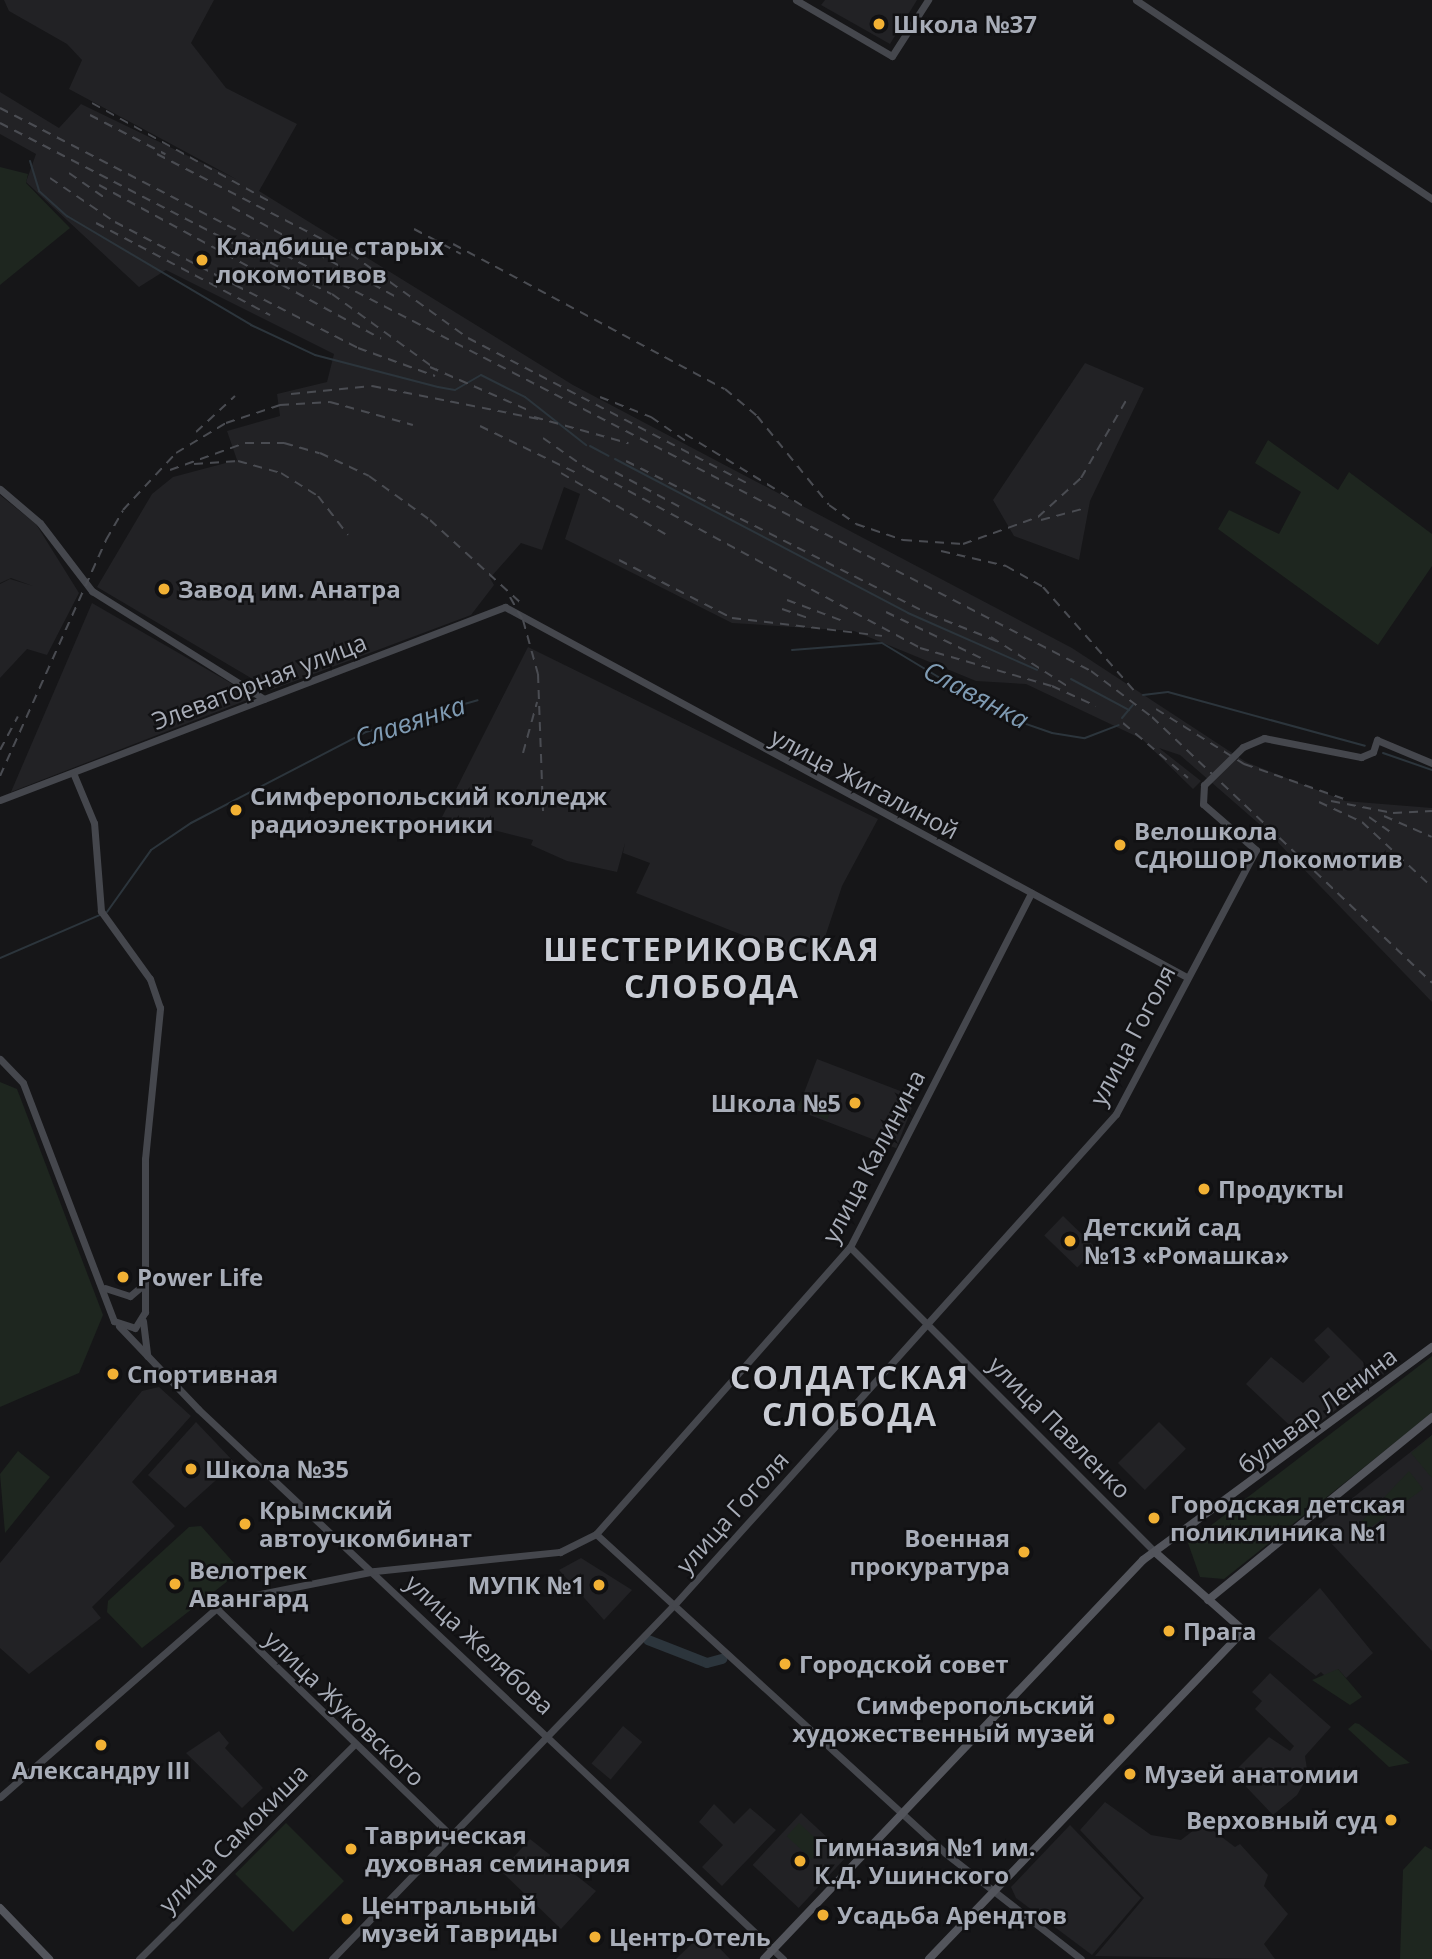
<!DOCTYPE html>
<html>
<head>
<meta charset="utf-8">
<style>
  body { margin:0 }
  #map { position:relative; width:1432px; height:1959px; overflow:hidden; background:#161618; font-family:"Open Sans",sans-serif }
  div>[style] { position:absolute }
  .built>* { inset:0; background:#222225; transform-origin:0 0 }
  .green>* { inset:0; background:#1e261f; transform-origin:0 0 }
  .stream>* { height:2px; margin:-1px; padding:0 1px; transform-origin:1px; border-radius:1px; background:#2c353c }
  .river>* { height:10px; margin:-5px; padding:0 5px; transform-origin:5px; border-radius:5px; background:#2c353c }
  .secondary>* { height:7px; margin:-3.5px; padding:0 3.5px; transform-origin:3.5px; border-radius:3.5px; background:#45474d }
  .primary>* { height:8px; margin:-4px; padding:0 4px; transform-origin:4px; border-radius:4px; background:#53555c }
  .rail>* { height:2px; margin-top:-1px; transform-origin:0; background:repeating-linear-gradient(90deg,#4a4c52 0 9px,transparent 0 16px) }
  .secondary-bridge>* { height:7px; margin:-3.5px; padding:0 3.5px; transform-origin:3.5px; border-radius:3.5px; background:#45474d }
  .dots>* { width:19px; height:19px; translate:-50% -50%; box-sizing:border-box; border:4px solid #111113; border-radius:50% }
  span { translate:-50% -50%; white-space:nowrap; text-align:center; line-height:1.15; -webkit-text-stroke:5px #111113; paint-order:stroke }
  .poi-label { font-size:24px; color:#a8adb8; font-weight:700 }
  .left { translate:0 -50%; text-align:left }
  .right { translate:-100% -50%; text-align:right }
  .street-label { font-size:24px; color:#a8adb8 }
  .water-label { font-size:26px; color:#7f9bb3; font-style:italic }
  .district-label { font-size:32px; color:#c9ccd4; font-weight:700; letter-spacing:2px }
</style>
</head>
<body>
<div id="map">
  <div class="built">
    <div style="clip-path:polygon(4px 0,214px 0,191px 43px,226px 88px,297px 124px,259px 191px,573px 385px,1072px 648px,1246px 762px,1345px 801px,1432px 808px,1432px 1002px,1265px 829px,1180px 755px,1159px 748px,1201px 781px,1193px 789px,1142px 739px,1026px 684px,976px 681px,854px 631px,732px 623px,565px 539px,580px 494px,564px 487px,542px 550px,521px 543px,490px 578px,494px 585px,471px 615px,271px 690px,97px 587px,152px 494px,173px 477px,237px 460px,227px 431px,280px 416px,277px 394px,327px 382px,334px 354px,166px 270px,139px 287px,26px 182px,36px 154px,0 134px,0 92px,59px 128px,81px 104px,236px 179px,69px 89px,82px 60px,67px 44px,9px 11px)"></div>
    <div style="clip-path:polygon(825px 0,917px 0,890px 44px,821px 5px)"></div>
    <div style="clip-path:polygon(1085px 363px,1144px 388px,1090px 501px,1079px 560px,1014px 536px,993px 500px)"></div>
    <div style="clip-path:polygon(0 495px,36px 524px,79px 593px,47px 655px,27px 649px,0 678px,0 584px,10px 579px,33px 586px,11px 578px,0 583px)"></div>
    <div style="clip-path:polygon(92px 603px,255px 697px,11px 792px)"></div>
    <div style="clip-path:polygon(528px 647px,878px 819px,842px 886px,823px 943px,832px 948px,827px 958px,817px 953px,813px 963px,636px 893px,650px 863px,623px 853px,625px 843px,617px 872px,567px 861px,531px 845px,533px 840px,442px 817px)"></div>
    <div style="left:817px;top:1059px;width:106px;height:55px;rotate:21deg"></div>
    <div style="left:1063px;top:1216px;width:46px;height:27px;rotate:44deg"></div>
    <div style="clip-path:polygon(1328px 1327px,1367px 1366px,1373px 1361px,1384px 1374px,1301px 1436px,1246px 1384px,1271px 1357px,1303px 1383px,1330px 1357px,1314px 1340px)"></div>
    <div style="clip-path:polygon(159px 1387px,191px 1416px,132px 1482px,175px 1526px,92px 1607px,101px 1618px,29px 1674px,0 1648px,0 1563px,142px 1391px)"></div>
    <div style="clip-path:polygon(196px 1422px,235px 1463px,185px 1508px,148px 1475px)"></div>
    <div style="left:1159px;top:1422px;width:38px;height:58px;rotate:45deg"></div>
    <div style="clip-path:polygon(1432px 1435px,1432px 1651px,1316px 1527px)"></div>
    <div style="clip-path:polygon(581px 1558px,632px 1590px,604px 1620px,559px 1570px)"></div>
    <div style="clip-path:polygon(1320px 1588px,1373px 1653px,1346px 1678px,1338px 1669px,1328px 1679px,1321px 1672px,1316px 1676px,1268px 1638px)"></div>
    <div style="clip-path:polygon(1270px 1673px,1331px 1727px,1305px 1756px,1308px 1776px,1297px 1795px,1273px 1815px,1233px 1773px,1269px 1737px,1290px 1751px,1294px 1746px,1255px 1709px,1262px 1701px,1252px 1692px)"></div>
    <div style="left:623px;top:1726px;width:25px;height:49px;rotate:40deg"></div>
    <div style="clip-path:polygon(219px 1731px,229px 1743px,225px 1748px,263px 1788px,242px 1808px,186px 1753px)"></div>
    <div style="clip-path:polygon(1105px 1802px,1151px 1835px,1181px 1840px,1203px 1823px,1235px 1847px,1240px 1844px,1268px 1875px,1264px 1886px,1288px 1914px,1264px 1944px,1275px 1959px,1095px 1956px,1144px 1898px,1080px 1830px)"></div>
    <div style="clip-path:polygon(714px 1804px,734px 1824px,750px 1808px,776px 1830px,722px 1886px,702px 1867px,723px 1845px,699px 1822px)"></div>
    <div style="left:801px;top:1813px;width:63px;height:71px;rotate:43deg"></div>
    <div style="clip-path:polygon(1070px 1825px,1141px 1898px,1092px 1955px,1016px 1898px,1011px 1887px)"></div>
    <div style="clip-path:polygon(530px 1839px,596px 1891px,561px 1929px,501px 1871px)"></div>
    <div style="clip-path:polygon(704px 1932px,730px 1959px,676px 1959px)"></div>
  </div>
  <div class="green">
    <div style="clip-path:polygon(0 167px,28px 174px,26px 183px,70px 228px,0 285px)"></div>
    <div style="clip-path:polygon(1268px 440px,1338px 490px,1349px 472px,1432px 534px,1432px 566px,1378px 645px,1218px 529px,1229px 510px,1279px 534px,1301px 492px,1255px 463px)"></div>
    <div style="clip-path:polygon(0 1082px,17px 1089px,103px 1315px,79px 1373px,0 1407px)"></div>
    <div style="left:804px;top:1092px;width:32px;height:17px;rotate:22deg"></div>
    <div style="clip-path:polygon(1432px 1356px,1432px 1413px,1224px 1579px,1200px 1577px,1188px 1543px)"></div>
    <div style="clip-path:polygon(1432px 1435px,1432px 1478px,1411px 1453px)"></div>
    <div style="clip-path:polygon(18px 1451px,50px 1477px,5px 1533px,0 1474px)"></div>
    <div style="clip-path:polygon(1409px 1471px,1423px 1489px,1367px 1530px,1362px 1521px)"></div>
    <div style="clip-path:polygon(201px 1526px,234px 1563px,229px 1580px,142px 1648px,107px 1612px,108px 1601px,189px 1527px)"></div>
    <div style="clip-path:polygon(1338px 1669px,1362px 1697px,1350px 1705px,1312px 1680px)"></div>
    <div style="clip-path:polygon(1355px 1723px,1359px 1724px,1410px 1763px,1389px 1767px,1348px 1729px)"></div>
    <div style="left:286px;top:1823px;width:82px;height:72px;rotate:45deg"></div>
    <div style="left:799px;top:1823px;width:34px;height:18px;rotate:43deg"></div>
    <div style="clip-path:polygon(1425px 1846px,1432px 1850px,1432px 1959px,1400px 1959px,1403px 1870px)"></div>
  </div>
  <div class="stream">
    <div style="left:30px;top:161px;width:31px;rotate:73deg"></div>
    <div style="left:39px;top:191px;width:38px;rotate:42deg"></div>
    <div style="left:67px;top:216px;width:214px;rotate:30.6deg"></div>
    <div style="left:251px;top:325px;width:71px;rotate:25.1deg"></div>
    <div style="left:315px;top:355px;width:127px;rotate:14.6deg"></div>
    <div style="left:438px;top:387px;width:17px;rotate:10deg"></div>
    <div style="left:455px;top:390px;width:30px;rotate:-30deg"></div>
    <div style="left:481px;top:375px;width:49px;rotate:26.6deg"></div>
    <div style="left:525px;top:397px;width:78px;rotate:38.2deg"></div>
    <div style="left:590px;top:446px;width:21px;rotate:28deg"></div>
    <div style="left:615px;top:459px;width:331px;rotate:27.7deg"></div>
    <div style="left:908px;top:613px;width:141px;rotate:23.8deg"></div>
    <div style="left:792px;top:650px;width:90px;rotate:-4.4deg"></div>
    <div style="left:882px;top:643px;width:141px;rotate:31.1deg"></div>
    <div style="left:1003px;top:716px;width:52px;rotate:19.1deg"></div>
    <div style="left:1052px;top:733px;width:33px;rotate:9deg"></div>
    <div style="left:1085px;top:738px;width:36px;rotate:-21deg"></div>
    <div style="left:1071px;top:679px;width:66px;rotate:28.1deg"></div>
    <div style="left:1143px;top:695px;width:25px;rotate:-7deg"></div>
    <div style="left:1168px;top:692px;width:204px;rotate:15.3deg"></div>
    <div style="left:1122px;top:718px;width:17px;rotate:-50deg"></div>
    <div style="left:1383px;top:753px;width:52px;rotate:19.1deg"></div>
    <div style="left:107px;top:912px;width:76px;rotate:-54.6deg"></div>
    <div style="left:151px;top:850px;width:48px;rotate:-34deg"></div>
    <div style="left:191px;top:823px;width:197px;rotate:-27.5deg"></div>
    <div style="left:366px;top:732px;width:116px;rotate:-15.9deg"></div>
    <div style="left:0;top:958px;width:109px;rotate:-23.3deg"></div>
  </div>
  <div class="river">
    <div style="left:648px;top:1640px;width:63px;rotate:21.3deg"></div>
    <div style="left:707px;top:1663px;width:16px;rotate:-15deg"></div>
  </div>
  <div class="secondary">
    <div style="left:796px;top:0;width:111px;rotate:30.3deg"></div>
    <div style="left:892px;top:56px;width:67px;rotate:-57.3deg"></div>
    <div style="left:1136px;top:0;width:357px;rotate:33.9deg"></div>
    <div style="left:0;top:489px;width:52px;rotate:40.4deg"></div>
    <div style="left:40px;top:523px;width:86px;rotate:52.6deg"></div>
    <div style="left:92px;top:591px;width:203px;rotate:32.1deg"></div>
    <div style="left:1243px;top:747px;width:23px;rotate:-23deg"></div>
    <div style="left:1264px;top:738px;width:99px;rotate:11.1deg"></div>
    <div style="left:1361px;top:757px;width:13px;rotate:-23deg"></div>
    <div style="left:1373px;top:752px;width:13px;rotate:-72deg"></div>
    <div style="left:1377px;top:740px;width:60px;rotate:22.7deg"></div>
    <div style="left:0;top:800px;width:541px;rotate:-20.92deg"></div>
    <div style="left:505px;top:607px;width:774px;rotate:28.49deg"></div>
    <div style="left:0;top:1059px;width:33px;rotate:46deg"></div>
    <div style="left:23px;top:1083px;width:255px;rotate:69.1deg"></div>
    <div style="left:114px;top:1321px;width:22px;rotate:18deg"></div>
    <div style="left:135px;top:1328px;width:19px;rotate:-58deg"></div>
    <div style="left:145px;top:1312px;width:153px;rotate:-90deg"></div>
    <div style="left:145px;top:1159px;width:152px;rotate:-84.3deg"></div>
    <div style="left:160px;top:1008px;width:31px;rotate:-109deg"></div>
    <div style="left:150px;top:979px;width:84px;rotate:-125.8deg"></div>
    <div style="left:101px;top:911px;width:88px;rotate:-94.5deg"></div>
    <div style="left:94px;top:823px;width:52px;rotate:-112.6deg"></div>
    <div style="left:850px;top:1247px;width:433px;rotate:45deg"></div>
    <div style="left:105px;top:1288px;width:26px;rotate:18deg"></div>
    <div style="left:130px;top:1296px;width:17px;rotate:-40deg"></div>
    <div style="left:143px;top:1321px;width:35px;rotate:83deg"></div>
    <div style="left:119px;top:1326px;width:115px;rotate:46.4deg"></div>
    <div style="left:198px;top:1409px;width:803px;rotate:43.23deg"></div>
    <div style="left:596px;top:1534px;width:473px;rotate:42.4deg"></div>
    <div style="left:945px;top:1853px;width:172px;rotate:37.9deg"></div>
    <div style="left:215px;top:1607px;width:327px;rotate:44.1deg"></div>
    <div style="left:0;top:1797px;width:298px;rotate:-41.1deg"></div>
    <div style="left:225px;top:1601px;width:153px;rotate:-11.3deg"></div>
    <div style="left:375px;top:1571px;width:186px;rotate:-5.9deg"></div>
    <div style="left:560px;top:1552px;width:40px;rotate:-26.6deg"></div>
    <div style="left:596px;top:1534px;width:383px;rotate:-48.5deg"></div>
    <div style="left:850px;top:1247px;width:398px;rotate:-62.9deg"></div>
    <div style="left:139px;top:1959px;width:303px;rotate:-44.9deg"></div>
    <div style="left:332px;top:1959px;width:494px;rotate:-46deg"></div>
    <div style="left:675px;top:1604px;width:659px;rotate:-48.01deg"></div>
    <div style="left:1116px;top:1114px;width:299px;rotate:-62.1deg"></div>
    <div style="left:1256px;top:850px;width:70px;rotate:-139deg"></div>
    <div style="left:1203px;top:804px;width:19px;rotate:-87deg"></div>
  </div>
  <div class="primary">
    <div style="left:1208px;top:1600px;width:289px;rotate:-39.2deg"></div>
    <div style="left:0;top:1908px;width:71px;rotate:46.1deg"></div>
    <div style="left:764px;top:1959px;width:550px;rotate:-46.47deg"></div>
    <div style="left:1143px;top:1560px;width:359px;rotate:-36.4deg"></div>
    <div style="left:929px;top:1959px;width:455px;rotate:-46.2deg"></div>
    <div style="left:1244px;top:1631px;width:118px;rotate:-138.4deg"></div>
  </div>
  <div class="rail">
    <div style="left:92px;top:103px;width:202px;rotate:29deg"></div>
    <div style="left:0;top:108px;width:1228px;rotate:27.3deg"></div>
    <div style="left:1091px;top:671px;width:76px;rotate:37deg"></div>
    <div style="left:1152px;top:717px;width:386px;rotate:43.5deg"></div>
    <div style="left:90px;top:115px;width:85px;rotate:27.5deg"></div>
    <div style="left:0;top:123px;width:373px;rotate:27.3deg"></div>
    <div style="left:332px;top:294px;width:130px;rotate:35.9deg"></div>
    <div style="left:157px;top:154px;width:218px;rotate:27.3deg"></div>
    <div style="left:351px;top:254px;width:144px;rotate:35.7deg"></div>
    <div style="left:468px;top:338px;width:317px;rotate:27.5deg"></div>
    <div style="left:69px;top:173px;width:44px;rotate:34.8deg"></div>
    <div style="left:50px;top:178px;width:78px;rotate:34.1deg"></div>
    <div style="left:115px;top:222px;width:136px;rotate:27.7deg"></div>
    <div style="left:235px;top:285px;width:138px;rotate:27.1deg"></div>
    <div style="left:358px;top:348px;width:82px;rotate:20deg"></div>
    <div style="left:99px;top:185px;width:321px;rotate:28.6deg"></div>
    <div style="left:232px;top:207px;width:189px;rotate:28.7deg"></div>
    <div style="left:96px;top:223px;width:197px;rotate:27.9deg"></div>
    <div style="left:414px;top:229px;width:53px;rotate:28deg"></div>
    <div style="left:453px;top:244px;width:308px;rotate:28.1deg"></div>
    <div style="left:725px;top:389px;width:42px;rotate:40.2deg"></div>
    <div style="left:757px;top:416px;width:114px;rotate:51deg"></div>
    <div style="left:829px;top:505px;width:33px;rotate:35deg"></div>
    <div style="left:856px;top:524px;width:50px;rotate:18.8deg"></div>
    <div style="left:903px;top:540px;width:60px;rotate:3.8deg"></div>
    <div style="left:963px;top:544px;width:80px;rotate:-19.8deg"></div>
    <div style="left:1038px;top:517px;width:58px;rotate:-42.2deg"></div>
    <div style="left:1081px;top:478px;width:91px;rotate:-59.8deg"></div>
    <div style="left:430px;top:367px;width:109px;rotate:23.7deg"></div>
    <div style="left:291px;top:394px;width:81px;rotate:-5.6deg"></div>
    <div style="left:372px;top:386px;width:175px;rotate:11.2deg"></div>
    <div style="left:600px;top:397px;width:55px;rotate:21.4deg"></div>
    <div style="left:651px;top:417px;width:47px;rotate:34.7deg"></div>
    <div style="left:534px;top:417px;width:98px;rotate:15.5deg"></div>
    <div style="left:480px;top:426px;width:110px;rotate:25.9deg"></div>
    <div style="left:196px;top:432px;width:53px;rotate:-42.7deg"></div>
    <div style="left:685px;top:434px;width:142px;rotate:31.4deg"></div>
    <div style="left:543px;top:438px;width:52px;rotate:34.9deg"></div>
    <div style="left:586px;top:468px;width:379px;rotate:28.3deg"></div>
    <div style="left:920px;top:648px;width:137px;rotate:16.1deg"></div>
    <div style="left:1052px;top:686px;width:48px;rotate:24.4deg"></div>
    <div style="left:626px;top:461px;width:339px;rotate:26.8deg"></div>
    <div style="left:929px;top:614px;width:73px;rotate:21.7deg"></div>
    <div style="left:194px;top:464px;width:44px;rotate:-3.9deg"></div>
    <div style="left:238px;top:461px;width:45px;rotate:15.6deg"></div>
    <div style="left:281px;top:473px;width:44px;rotate:31.9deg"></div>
    <div style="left:318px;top:496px;width:49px;rotate:52.4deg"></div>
    <div style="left:170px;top:470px;width:80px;rotate:-19.8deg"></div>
    <div style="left:245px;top:443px;width:39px"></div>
    <div style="left:284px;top:443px;width:37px;rotate:16deg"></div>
    <div style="left:320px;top:453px;width:54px;rotate:25.1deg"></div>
    <div style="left:369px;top:476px;width:75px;rotate:35.8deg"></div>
    <div style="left:430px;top:520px;width:123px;rotate:42.4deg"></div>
    <div style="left:615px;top:472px;width:74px;rotate:28.3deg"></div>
    <div style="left:561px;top:473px;width:121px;rotate:30.4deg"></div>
    <div style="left:1041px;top:520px;width:42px;rotate:-15deg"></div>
    <div style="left:941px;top:551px;width:67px;rotate:13deg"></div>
    <div style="left:1006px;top:566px;width:43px;rotate:29.6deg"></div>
    <div style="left:1043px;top:587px;width:142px;rotate:48.7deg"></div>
    <div style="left:619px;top:560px;width:127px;rotate:27.2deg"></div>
    <div style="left:732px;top:618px;width:151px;rotate:6.8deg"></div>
    <div style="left:510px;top:597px;width:26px;rotate:61deg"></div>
    <div style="left:523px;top:620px;width:56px;rotate:74.5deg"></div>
    <div style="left:538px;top:674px;width:138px;rotate:87.9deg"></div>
    <div style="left:787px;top:600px;width:60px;rotate:20.6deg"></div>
    <div style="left:782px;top:609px;width:31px;rotate:19deg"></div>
    <div style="left:886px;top:612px;width:112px;rotate:25.9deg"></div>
    <div style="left:991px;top:637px;width:90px;rotate:32.8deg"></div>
    <div style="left:1156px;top:709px;width:104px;rotate:32deg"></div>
    <div style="left:1244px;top:764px;width:106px;rotate:19.3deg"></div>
    <div style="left:1123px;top:723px;width:85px;rotate:40.2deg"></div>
    <div style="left:0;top:750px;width:38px;rotate:-62deg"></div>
    <div style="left:523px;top:753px;width:53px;rotate:-74.6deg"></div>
    <div style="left:0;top:776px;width:259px;rotate:-65.8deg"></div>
    <div style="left:106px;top:540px;width:34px;rotate:-60deg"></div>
    <div style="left:123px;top:510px;width:78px;rotate:-47.1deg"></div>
    <div style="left:176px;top:453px;width:58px;rotate:-31deg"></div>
    <div style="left:226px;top:423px;width:57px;rotate:-18.4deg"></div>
    <div style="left:280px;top:405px;width:50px;rotate:-3.4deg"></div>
    <div style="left:330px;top:402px;width:86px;rotate:15.5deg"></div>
    <div style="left:1331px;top:801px;width:63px;rotate:11deg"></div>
    <div style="left:1393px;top:813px;width:39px;rotate:-3deg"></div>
    <div style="left:1319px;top:802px;width:47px;rotate:24.9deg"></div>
    <div style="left:1362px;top:822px;width:96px;rotate:42.9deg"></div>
    <div style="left:1384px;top:816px;width:52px;rotate:23.6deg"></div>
    <div style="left:1369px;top:817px;width:28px;rotate:35deg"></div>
  </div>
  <div class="secondary-bridge">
    <div style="left:1204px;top:785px;width:54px;rotate:-44.3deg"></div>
  </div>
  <div class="dots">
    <div style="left:879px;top:24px;background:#f2b134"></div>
    <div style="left:202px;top:260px;background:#f2b134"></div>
    <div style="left:164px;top:589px;background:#f2b134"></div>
    <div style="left:236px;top:810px;background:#f2b134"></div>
    <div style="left:1120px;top:845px;background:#f2b134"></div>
    <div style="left:855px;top:1103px;background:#f2b134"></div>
    <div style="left:1204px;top:1189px;background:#f2b134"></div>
    <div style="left:1070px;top:1241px;background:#f2b134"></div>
    <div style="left:123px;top:1277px;background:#f2b134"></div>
    <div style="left:113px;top:1374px;background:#f2b134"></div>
    <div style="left:191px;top:1469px;background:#f2b134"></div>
    <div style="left:1154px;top:1518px;background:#f2b134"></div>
    <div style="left:245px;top:1524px;background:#f2b134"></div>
    <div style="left:1024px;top:1552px;background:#f2b134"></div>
    <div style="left:175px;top:1584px;background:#f2b134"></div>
    <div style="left:599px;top:1585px;background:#f2b134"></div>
    <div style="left:1169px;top:1631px;background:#f2b134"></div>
    <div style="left:785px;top:1664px;background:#f2b134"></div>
    <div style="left:1109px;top:1719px;background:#f2b134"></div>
    <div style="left:101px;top:1745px;background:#f2b134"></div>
    <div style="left:1130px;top:1774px;background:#f2b134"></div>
    <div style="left:1391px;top:1820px;background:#f2b134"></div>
    <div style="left:351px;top:1849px;background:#f2b134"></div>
    <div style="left:800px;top:1861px;background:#f2b134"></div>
    <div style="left:823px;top:1915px;background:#f2b134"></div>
    <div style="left:347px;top:1919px;background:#f2b134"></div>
    <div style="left:595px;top:1937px;background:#f2b134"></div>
  </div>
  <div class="poi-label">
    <span class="left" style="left:893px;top:24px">Школа №37</span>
    <span class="left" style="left:216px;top:260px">Кладбище старых<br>локомотивов</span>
    <span class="left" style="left:178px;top:589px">Завод им. Анатра</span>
    <span class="left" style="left:250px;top:810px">Симферопольский колледж<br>радиоэлектроники</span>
    <span class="left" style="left:1134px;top:845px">Велошкола<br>СДЮШОР Локомотив</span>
    <span class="right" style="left:841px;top:1103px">Школа №5</span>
    <span class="left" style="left:1218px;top:1189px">Продукты</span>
    <span class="left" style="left:1084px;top:1241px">Детский сад<br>№13 «Ромашка»</span>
    <span class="left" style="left:137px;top:1277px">Power Life</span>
    <span class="left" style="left:127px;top:1374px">Спортивная</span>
    <span class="left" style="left:205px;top:1469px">Школа №35</span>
    <span class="left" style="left:1170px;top:1518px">Городская детская<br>поликлиника №1</span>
    <span class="left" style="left:259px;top:1524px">Крымский<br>автоучкомбинат</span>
    <span class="right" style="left:1010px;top:1552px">Военная<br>прокуратура</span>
    <span class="left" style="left:189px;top:1584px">Велотрек<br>Авангард</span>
    <span class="right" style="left:585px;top:1585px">МУПК №1</span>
    <span class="left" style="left:1183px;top:1631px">Прага</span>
    <span class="left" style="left:799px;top:1664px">Городской совет</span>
    <span class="right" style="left:1095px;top:1719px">Симферопольский<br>художественный музей</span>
    <span style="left:101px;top:1770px">Александру III</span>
    <span class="left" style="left:1144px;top:1774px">Музей анатомии</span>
    <span class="right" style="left:1377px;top:1820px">Верховный суд</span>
    <span class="left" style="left:365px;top:1849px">Таврическая<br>духовная семинария</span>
    <span class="left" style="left:814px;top:1861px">Гимназия №1 им.<br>К.Д. Ушинского</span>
    <span class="left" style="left:361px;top:1919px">Центральный<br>музей Тавриды</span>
    <span class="left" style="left:837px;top:1915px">Усадьба Арендтов</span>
    <span class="left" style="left:609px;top:1937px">Центр-Отель</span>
  </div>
  <div class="street-label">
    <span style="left:259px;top:681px;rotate:-21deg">Элеваторная улица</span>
    <span style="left:865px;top:783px;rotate:28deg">улица Жигалиной</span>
    <span style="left:1132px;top:1035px;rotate:-62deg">улица Гоголя</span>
    <span style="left:873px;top:1156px;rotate:-62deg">улица Калинина</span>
    <span style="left:1317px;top:1410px;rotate:-37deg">бульвар Ленина</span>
    <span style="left:1060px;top:1427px;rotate:45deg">улица Павленко</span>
    <span style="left:732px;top:1512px;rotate:-48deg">улица Гоголя</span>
    <span style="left:480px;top:1644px;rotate:43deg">улица Желябова</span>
    <span style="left:345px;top:1708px;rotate:44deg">улица Жуковского</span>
    <span style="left:233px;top:1838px;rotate:-45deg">улица Самокиша</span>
  </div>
  <div class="water-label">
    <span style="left:976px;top:695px;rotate:28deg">Славянка</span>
    <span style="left:410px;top:722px;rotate:-18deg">Славянка</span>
  </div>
  <div class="district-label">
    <span style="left:712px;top:968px">ШЕСТЕРИКОВСКАЯ<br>СЛОБОДА</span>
    <span style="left:850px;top:1396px">СОЛДАТСКАЯ<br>СЛОБОДА</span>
  </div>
</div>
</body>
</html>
